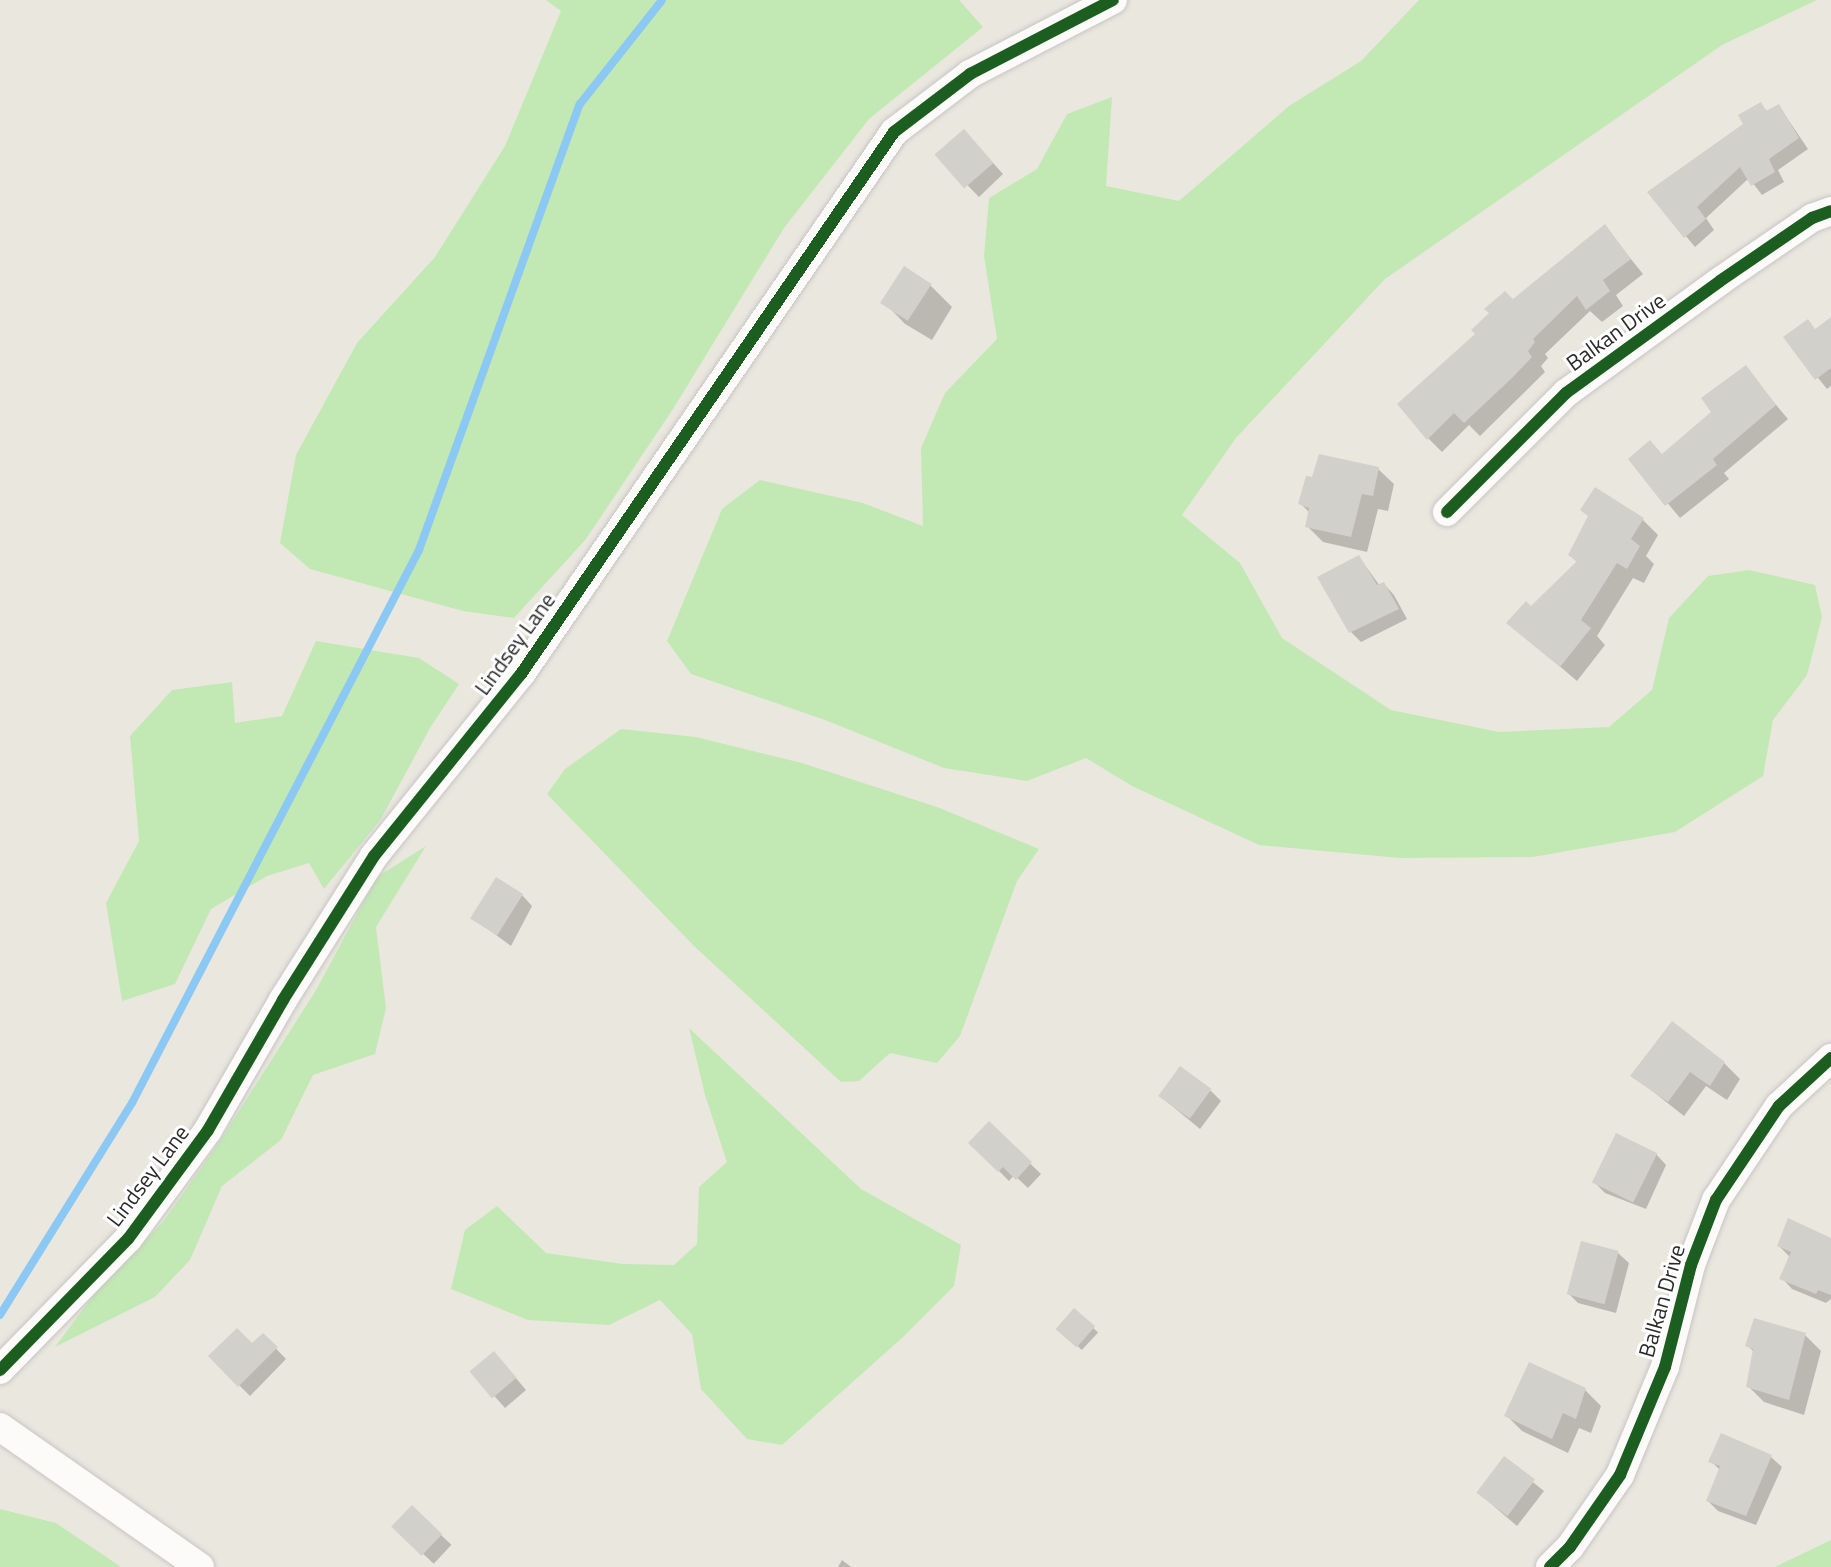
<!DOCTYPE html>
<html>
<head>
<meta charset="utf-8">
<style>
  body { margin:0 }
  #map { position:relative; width:1831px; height:1567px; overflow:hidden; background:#eae7df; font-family:"Titillium Web",sans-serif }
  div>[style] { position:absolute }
  .green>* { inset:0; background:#c2e9b4 }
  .shadow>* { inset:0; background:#0003; transform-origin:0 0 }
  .stream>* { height:8px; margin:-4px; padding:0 4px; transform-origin:4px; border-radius:4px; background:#8bc8f3 }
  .building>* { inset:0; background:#d2d0ca; transform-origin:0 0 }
  .roads { filter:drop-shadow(0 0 2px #c7c5c5) drop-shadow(0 0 2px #c7c5c5) }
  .minor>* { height:28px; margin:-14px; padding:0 14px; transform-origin:14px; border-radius:14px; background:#fcfbfa }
  .cycleway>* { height:12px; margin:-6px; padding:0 6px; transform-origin:6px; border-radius:6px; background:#1b5e20 }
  span { translate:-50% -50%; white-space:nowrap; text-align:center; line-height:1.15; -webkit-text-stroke:6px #fff; paint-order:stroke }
  .street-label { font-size:22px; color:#2a2a2a }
</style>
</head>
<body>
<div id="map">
  <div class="green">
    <div style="clip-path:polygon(546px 0,959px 0,983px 27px,869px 119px,784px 228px,673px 409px,586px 539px,514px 618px,463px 611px,310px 569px,280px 543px,296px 455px,357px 343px,435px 257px,505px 146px,561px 11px)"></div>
    <div style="clip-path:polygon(1419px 0,1817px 0,1722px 45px,1385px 279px,1236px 438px,1182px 515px,1240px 563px,1282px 638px,1391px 710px,1499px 732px,1609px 727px,1652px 690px,1669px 618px,1708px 576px,1749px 570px,1815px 585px,1822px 617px,1807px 675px,1773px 720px,1763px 776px,1675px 832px,1533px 857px,1400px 858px,1259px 845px,1132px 786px,1086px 758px,1027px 781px,944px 768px,825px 720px,691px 674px,667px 641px,722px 509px,760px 480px,863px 503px,923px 526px,921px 448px,945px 393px,997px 339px,984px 256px,989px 198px,1037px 169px,1067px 114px,1112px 97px,1106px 186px,1179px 201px,1289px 106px,1361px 61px)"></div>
    <div style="clip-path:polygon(316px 641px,419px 658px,459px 684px,430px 728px,381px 819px,324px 889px,309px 863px,267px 876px,211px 909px,175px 984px,122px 1001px,106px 903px,139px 841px,130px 736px,172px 690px,232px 682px,235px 723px,282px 716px)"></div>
    <div style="clip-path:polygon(621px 729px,696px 737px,802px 763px,937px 807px,1039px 849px,1017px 881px,960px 1036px,937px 1063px,890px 1053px,859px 1081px,841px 1082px,694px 946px,547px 794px,565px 769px)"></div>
    <div style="clip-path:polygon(426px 846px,376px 927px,386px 1008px,375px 1054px,313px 1075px,281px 1140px,222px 1186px,190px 1260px,155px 1297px,55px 1347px,96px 1292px,163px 1222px,220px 1141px,316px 990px,377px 877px)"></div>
    <div style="clip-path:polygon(689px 1028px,861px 1189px,961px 1245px,954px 1286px,902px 1338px,782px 1445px,747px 1439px,701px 1389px,692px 1334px,660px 1300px,609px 1325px,528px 1320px,451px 1289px,465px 1230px,497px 1206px,546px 1253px,623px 1264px,674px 1265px,697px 1244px,699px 1187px,727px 1162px,705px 1095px)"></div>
    <div style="clip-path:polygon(0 1509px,56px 1523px,121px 1567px,0 1567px)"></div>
    <div style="clip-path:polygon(1831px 1540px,1831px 1567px,1775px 1567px)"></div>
  </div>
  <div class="shadow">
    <div style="clip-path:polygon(1761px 105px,1768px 112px,1779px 106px,1808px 149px,1778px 170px,1784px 182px,1762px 195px,1749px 178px,1706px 218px,1714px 230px,1695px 247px,1650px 193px,1746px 124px)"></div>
    <div style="clip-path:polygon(974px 142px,1003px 174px,979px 197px,939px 156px)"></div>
    <div style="clip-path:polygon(1605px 227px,1643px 274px,1616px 295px,1623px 306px,1602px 322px,1590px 311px,1545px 354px,1548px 358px,1541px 366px,1545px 372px,1480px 436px,1469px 425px,1442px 452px,1428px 438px,1513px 302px)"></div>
    <div style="clip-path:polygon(904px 269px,931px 286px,952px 307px,932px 340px,905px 324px,884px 302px)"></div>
    <div style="clip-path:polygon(1831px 319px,1831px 386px,1827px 389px,1786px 338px,1816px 330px)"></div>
    <div style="clip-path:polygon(1745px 368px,1788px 419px,1724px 473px,1729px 479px,1680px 518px,1631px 459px,1663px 455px,1714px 412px)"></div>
    <div style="clip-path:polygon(1378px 469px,1394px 484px,1388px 511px,1378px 509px,1367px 552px,1323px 542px,1307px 526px,1310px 513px,1300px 503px)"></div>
    <div style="clip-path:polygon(1590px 517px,1642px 519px,1658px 535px,1646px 556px,1654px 564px,1644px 583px,1633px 578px,1597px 636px,1605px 645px,1577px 681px,1508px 622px,1531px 609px,1578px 563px,1570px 555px)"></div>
    <div style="clip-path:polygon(1359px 557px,1380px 586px,1384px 584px,1394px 595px,1407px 619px,1361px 642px,1351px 632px)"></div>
    <div style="clip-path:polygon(522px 895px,532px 906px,511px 946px,474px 919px)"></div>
    <div style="clip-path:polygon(1724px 1063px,1740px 1079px,1727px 1100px,1706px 1086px,1684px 1116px,1632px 1075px)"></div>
    <div style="clip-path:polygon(1211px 1091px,1221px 1101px,1200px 1129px,1160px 1096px)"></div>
    <div style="clip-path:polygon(989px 1124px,1041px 1174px,1028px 1188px,1014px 1175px,1009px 1181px,971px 1143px)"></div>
    <div style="clip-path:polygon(1656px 1154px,1666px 1165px,1646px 1209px,1605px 1193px,1595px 1183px)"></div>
    <div style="clip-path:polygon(1831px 1240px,1831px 1299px,1826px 1303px,1792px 1289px,1782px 1278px,1789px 1256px,1779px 1246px)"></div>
    <div style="clip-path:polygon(1618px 1253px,1629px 1263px,1616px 1313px,1578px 1303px,1568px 1293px)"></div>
    <div style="left:1074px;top:1310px;width:33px;height:24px;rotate:43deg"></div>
    <div style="clip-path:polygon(263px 1335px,286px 1359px,250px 1396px,210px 1356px,252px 1346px)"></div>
    <div style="clip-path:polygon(1805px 1335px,1821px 1351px,1804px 1415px,1764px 1402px,1748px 1386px,1755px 1353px,1747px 1345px)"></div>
    <div style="clip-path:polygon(504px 1364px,526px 1390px,505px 1408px,473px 1372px)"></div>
    <div style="clip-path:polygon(1585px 1390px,1601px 1406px,1591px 1433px,1579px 1428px,1568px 1453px,1522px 1431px,1506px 1415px)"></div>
    <div style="clip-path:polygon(1771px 1457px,1782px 1467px,1756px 1525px,1718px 1511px,1708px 1501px,1721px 1471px,1711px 1461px)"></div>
    <div style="clip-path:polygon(1504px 1459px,1544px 1491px,1517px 1526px,1489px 1502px)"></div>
    <div style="left:412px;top:1508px;width:54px;height:26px;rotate:43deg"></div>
    <div style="clip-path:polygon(842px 1560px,851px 1567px,838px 1567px)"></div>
  </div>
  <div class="stream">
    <div style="left:0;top:1315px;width:250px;rotate:-58.1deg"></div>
    <div style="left:132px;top:1103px;width:623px;rotate:-62.57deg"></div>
    <div style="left:419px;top:550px;width:474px;rotate:-70.2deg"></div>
    <div style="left:580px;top:104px;width:132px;rotate:-51.7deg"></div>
  </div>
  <div class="building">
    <div style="clip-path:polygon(1761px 102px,1766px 111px,1779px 104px,1799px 138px,1769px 159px,1775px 172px,1751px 186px,1740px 167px,1697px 207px,1706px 219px,1684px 238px,1647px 192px,1743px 124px,1738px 115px)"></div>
    <div style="left:964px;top:129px;width:45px;height:39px;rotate:49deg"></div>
    <div style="clip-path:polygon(1605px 224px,1631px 259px,1603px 280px,1610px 291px,1586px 310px,1577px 296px,1533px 339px,1535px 342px,1528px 351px,1532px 357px,1512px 378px,1464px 423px,1454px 413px,1427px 440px,1397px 404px,1475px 334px,1471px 330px,1489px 313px,1484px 309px,1505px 291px,1513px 299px)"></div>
    <div style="left:904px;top:266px;width:33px;height:44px;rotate:33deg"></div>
    <div style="clip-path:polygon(1831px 317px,1831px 368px,1815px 380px,1783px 337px,1808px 319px,1815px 329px)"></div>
    <div style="clip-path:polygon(1746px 365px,1776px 405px,1713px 459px,1717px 465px,1665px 506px,1628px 459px,1650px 440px,1662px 454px,1711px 412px,1701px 398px)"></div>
    <div style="clip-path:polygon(1319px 454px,1379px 467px,1373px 496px,1362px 494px,1351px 537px,1305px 527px,1309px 508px,1298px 504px,1306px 476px,1312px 477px)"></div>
    <div style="clip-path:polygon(1595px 487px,1644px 518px,1631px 539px,1640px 546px,1627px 569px,1617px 563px,1581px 620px,1591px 628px,1560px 667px,1506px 623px,1526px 601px,1531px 606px,1577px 561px,1568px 555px,1588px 516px,1580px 510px)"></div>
    <div style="clip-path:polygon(1359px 555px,1377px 585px,1384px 582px,1399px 609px,1349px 633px,1317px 577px)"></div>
    <div style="left:496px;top:877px;width:32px;height:49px;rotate:32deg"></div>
    <div style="clip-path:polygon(1672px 1021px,1725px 1062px,1710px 1086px,1690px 1072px,1668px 1102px,1630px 1076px)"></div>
    <div style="left:1180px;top:1066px;width:39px;height:37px;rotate:36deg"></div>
    <div style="clip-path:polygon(989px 1121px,1032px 1162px,1016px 1180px,1003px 1167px,998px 1172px,968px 1143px)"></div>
    <div style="left:1616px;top:1133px;width:46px;height:55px;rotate:26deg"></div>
    <div style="clip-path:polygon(1788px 1218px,1831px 1238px,1831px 1295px,1818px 1290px,1816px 1294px,1779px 1279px,1791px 1252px,1777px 1246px)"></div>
    <div style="left:1581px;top:1241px;width:39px;height:55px;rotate:15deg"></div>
    <div style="left:1074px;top:1308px;width:28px;height:28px;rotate:41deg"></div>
    <div style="clip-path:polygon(1754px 1318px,1806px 1333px,1789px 1400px,1746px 1387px,1753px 1349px,1745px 1346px)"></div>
    <div style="clip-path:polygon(237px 1328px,252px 1343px,263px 1333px,278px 1347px,238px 1387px,208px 1356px)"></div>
    <div style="left:494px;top:1351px;width:35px;height:32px;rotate:50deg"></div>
    <div style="clip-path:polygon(1529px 1362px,1586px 1388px,1576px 1419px,1563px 1413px,1552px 1439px,1504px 1416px)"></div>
    <div style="clip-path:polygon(1721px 1433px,1772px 1455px,1746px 1516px,1706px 1501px,1720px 1466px,1708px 1462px)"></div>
    <div style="left:1504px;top:1456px;width:39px;height:46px;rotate:37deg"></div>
    <div style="left:412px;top:1505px;width:42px;height:30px;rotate:44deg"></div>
  </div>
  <div class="roads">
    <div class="minor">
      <div style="left:1447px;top:512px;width:168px;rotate:-45deg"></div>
      <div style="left:1566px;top:393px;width:190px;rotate:-36deg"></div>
      <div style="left:1720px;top:281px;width:112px;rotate:-34.4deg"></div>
      <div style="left:1812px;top:218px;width:20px;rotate:-20deg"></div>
      <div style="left:0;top:1370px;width:183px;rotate:-45.7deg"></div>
      <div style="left:128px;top:1239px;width:135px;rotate:-53.7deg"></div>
      <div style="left:208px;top:1130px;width:150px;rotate:-60deg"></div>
      <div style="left:283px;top:1000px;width:170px;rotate:-57.7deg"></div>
      <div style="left:374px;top:856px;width:234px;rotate:-51.1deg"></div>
      <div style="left:521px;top:674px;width:658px;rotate:-55.46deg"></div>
      <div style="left:894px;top:132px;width:96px;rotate:-37.3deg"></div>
      <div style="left:970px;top:74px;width:161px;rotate:-27.4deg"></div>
      <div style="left:0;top:1427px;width:244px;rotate:35deg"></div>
      <div style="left:1550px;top:1567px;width:28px;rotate:-45deg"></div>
      <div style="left:1570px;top:1547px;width:88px;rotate:-55.2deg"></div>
      <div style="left:1620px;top:1475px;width:117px;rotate:-67.4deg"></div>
      <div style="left:1665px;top:1367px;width:105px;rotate:-75.7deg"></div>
      <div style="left:1691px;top:1265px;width:70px;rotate:-69deg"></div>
      <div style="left:1716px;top:1200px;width:113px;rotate:-56.2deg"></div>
      <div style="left:1779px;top:1106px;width:71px;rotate:-42.7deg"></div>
    </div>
  </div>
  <div class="cycleway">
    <div style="left:1447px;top:512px;width:168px;rotate:-45deg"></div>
    <div style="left:1566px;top:393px;width:190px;rotate:-36deg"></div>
    <div style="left:1720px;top:281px;width:112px;rotate:-34.4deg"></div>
    <div style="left:1812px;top:218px;width:20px;rotate:-20deg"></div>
    <div style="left:0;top:1370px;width:183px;rotate:-45.7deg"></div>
    <div style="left:128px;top:1239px;width:135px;rotate:-53.7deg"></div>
    <div style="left:208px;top:1130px;width:150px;rotate:-60deg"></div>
    <div style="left:283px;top:1000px;width:170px;rotate:-57.7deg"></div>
    <div style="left:374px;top:856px;width:234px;rotate:-51.1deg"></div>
    <div style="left:521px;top:674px;width:658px;rotate:-55.46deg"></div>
    <div style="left:894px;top:132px;width:96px;rotate:-37.3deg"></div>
    <div style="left:970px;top:74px;width:161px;rotate:-27.4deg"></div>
    <div style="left:1550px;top:1567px;width:28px;rotate:-45deg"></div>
    <div style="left:1570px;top:1547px;width:88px;rotate:-55.2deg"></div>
    <div style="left:1620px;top:1475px;width:117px;rotate:-67.4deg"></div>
    <div style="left:1665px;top:1367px;width:105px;rotate:-75.7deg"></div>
    <div style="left:1691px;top:1265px;width:70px;rotate:-69deg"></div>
    <div style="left:1716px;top:1200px;width:113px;rotate:-56.2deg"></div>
    <div style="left:1779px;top:1106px;width:71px;rotate:-42.7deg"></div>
  </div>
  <div class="street-label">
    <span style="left:1616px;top:332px;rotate:-36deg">Balkan Drive</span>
    <span style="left:515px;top:644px;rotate:-54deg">Lindsey Lane</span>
    <span style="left:148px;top:1176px;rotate:-53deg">Lindsey Lane</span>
    <span style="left:1662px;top:1301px;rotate:-74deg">Balkan Drive</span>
  </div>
</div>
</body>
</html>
